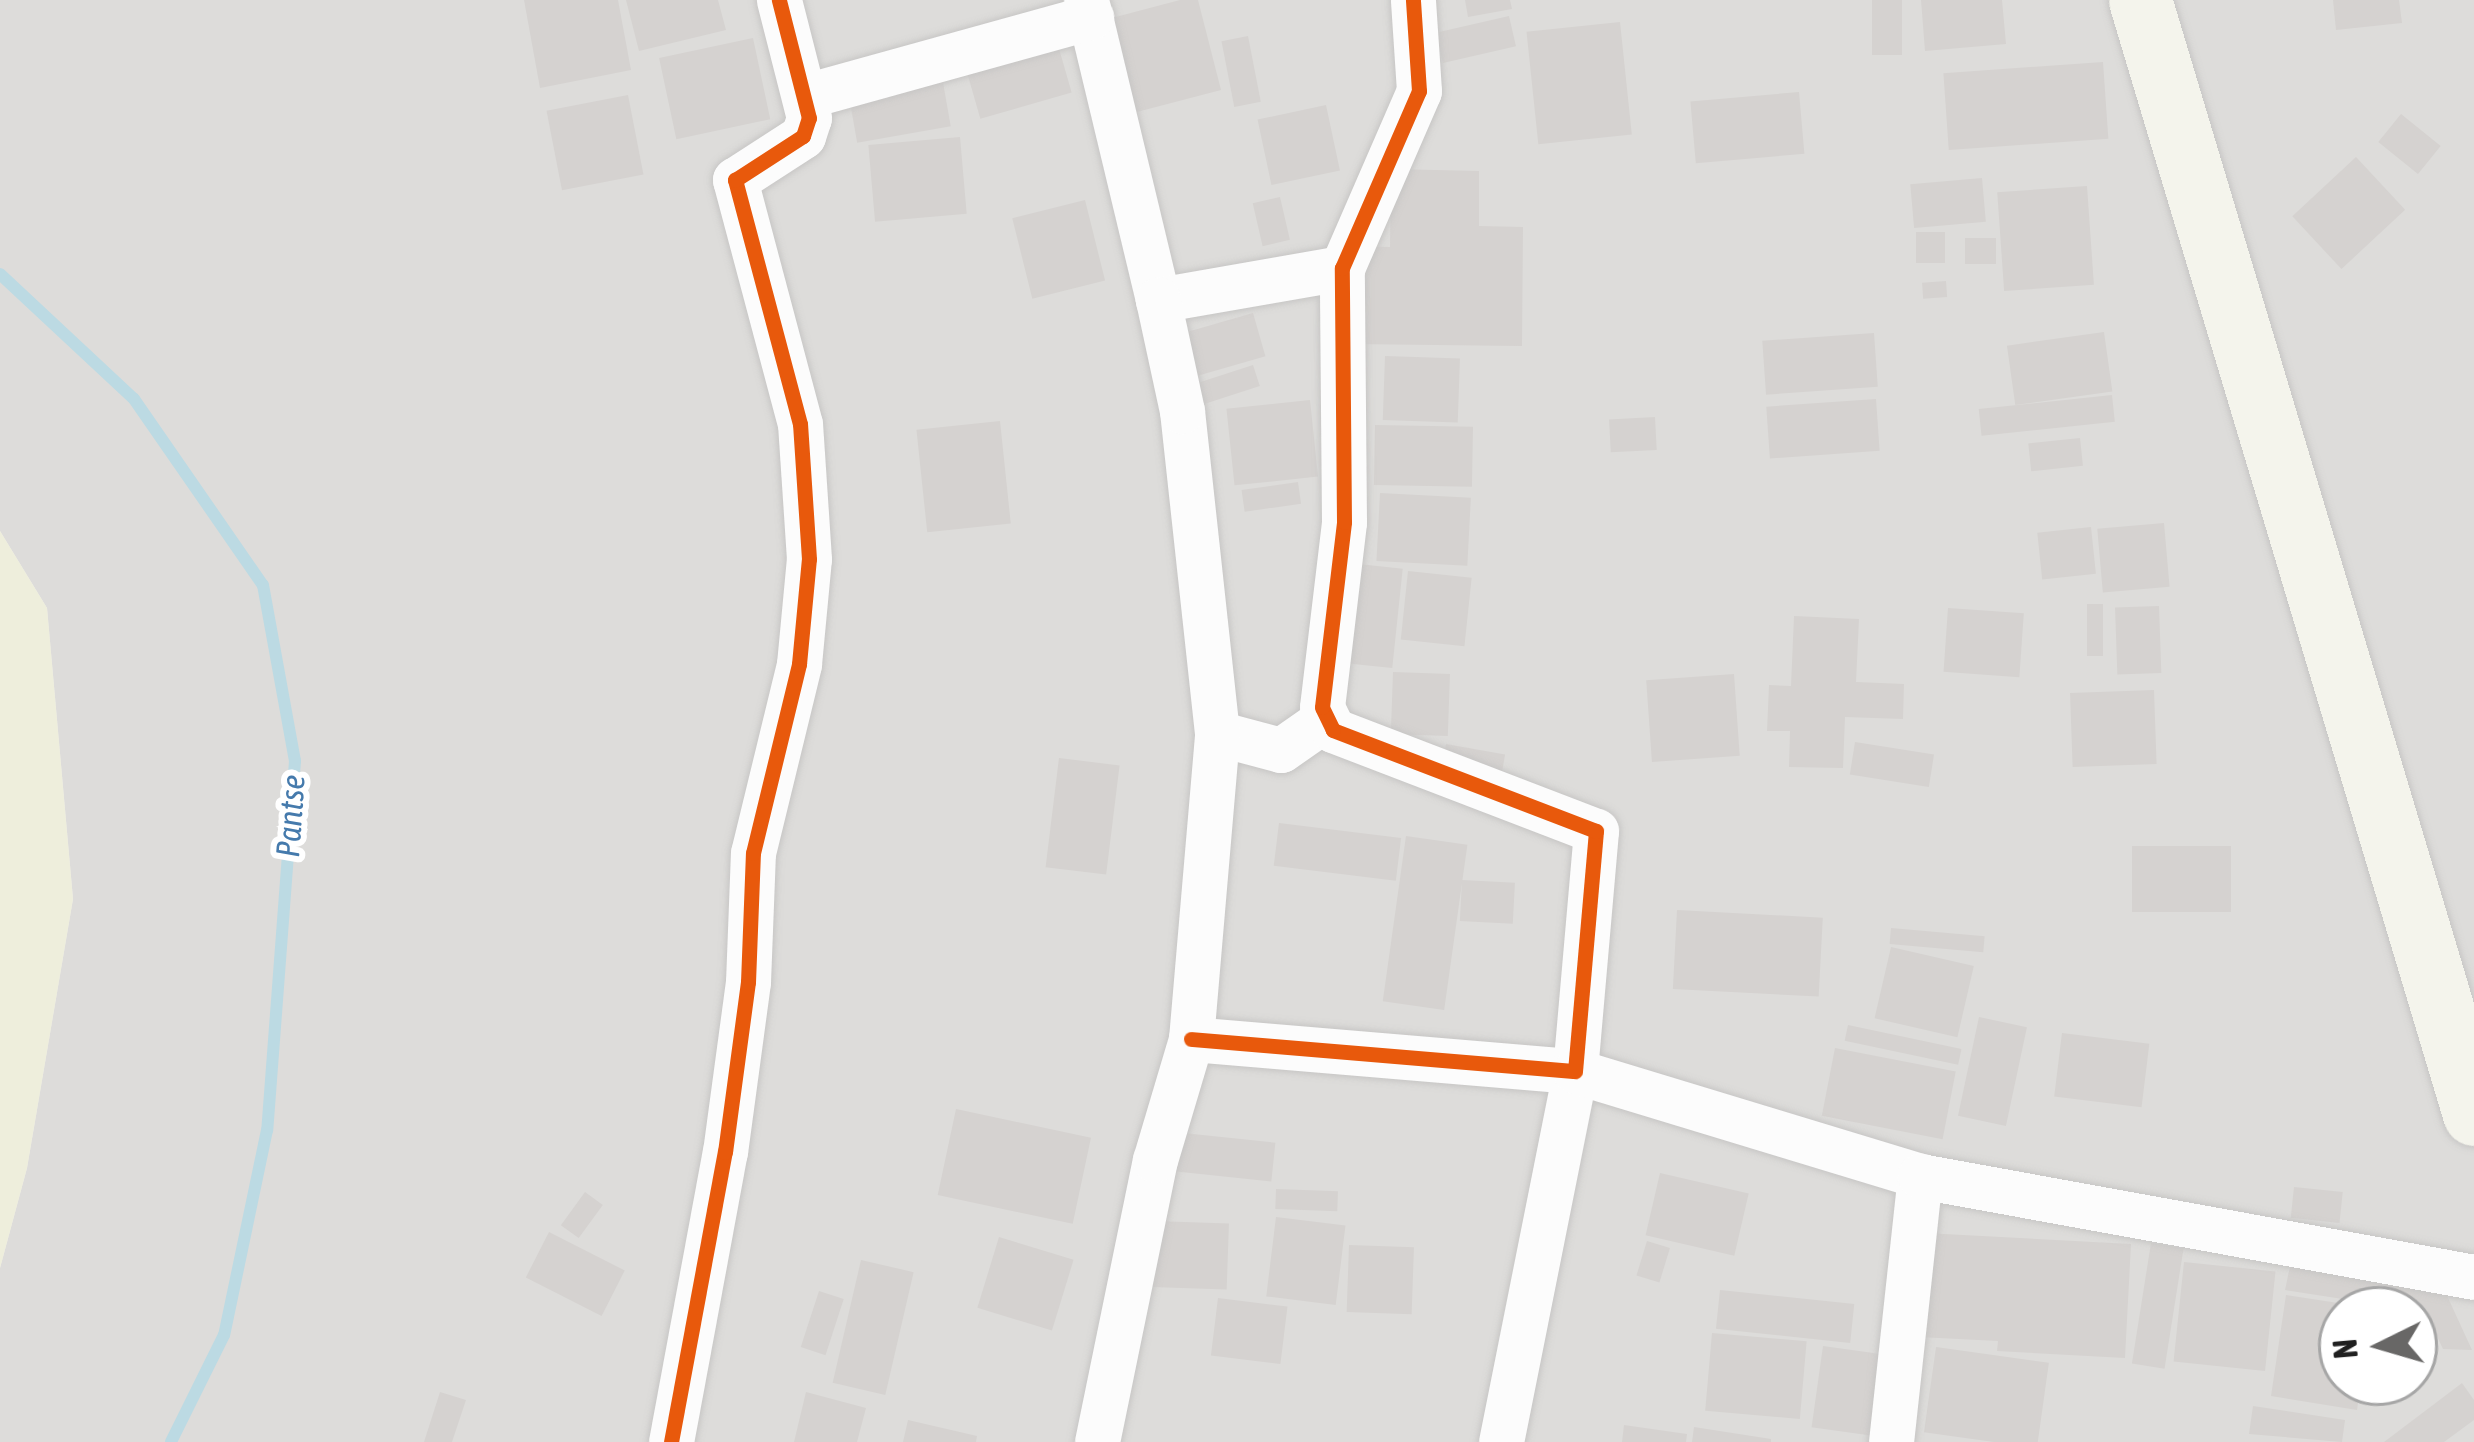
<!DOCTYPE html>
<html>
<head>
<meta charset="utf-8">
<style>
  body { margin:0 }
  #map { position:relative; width:2474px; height:1442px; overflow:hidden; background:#eeece9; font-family:"Asap Condensed",sans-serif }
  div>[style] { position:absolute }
  .residential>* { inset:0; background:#dddcda }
  .farmland>* { inset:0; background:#eeeedc }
  .stream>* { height:12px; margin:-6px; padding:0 6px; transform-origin:6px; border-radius:6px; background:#bcdae3 }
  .building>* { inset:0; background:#d5d2d0; transform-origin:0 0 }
  .roads { filter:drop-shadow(0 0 3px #c7c6c5) drop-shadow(0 0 3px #c7c6c5) }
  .street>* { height:45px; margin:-22.5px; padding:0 22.5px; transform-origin:22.5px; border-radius:22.5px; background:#fcfcfc }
  .secondary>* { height:63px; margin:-31.5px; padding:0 31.5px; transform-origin:31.5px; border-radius:31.5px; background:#f4f4ec }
  .cycleway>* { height:15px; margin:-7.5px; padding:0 7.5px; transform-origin:7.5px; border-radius:7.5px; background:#e8590c }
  span { translate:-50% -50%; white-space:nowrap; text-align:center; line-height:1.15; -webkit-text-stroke:12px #fff; paint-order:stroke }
  .water-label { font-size:33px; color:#457aac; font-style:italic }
  .north { position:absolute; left:2318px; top:1286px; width:120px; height:120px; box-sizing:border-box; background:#fff; border:3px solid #a6a6a6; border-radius:50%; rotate:265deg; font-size:33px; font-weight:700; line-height:48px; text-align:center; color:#202020 }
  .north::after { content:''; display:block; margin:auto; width:42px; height:54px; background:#686766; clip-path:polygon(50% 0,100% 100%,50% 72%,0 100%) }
</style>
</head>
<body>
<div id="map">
  <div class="residential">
    <div style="clip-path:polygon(evenodd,0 0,2474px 0,2474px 1442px,0 1442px,0 1268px,27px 1168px,73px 899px,47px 608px,0 531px,0 0,2342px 1310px,2414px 1310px,2414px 1382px,2342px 1382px,2342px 1310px)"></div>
  </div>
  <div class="farmland">
    <div style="clip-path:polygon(0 531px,47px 608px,73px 899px,27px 1168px,0 1268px)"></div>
  </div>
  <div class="stream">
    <div style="left:0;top:274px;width:183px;rotate:43deg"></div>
    <div style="left:134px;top:399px;width:226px;rotate:55.3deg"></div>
    <div style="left:263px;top:585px;width:179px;rotate:79.7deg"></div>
    <div style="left:295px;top:761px;width:370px;rotate:94.3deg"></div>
    <div style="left:267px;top:1130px;width:209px;rotate:101.8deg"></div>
    <div style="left:224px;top:1335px;width:119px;rotate:116.4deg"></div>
  </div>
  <div class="building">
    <div style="clip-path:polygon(524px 0,618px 0,631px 70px,540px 88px)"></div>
    <div style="clip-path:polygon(626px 0,718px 0,726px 30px,639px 51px)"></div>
    <div style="clip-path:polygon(1180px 0,1198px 0,1221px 90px,1133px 113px,1108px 19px)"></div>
    <div style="clip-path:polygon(1465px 0,1510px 0,1512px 9px,1468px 17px)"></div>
    <div style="left:1872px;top:0;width:30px;height:55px"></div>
    <div style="clip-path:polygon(1921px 0,2002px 0,2006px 44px,1925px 51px)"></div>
    <div style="clip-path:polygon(2333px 0,2399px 0,2402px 23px,2336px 30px)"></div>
    <div style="left:1509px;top:16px;width:31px;height:75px;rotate:77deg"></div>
    <div style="left:1620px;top:22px;width:113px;height:94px;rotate:84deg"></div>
    <div style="left:1054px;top:31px;width:64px;height:95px;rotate:74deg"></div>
    <div style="left:1248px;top:36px;width:67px;height:27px;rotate:79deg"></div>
    <div style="left:753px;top:38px;width:83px;height:96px;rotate:78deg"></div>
    <div style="left:2103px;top:62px;width:77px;height:160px;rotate:86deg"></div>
    <div style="left:941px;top:71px;width:56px;height:95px;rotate:80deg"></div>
    <div style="left:1799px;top:92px;width:62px;height:109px;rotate:85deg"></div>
    <div style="left:628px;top:95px;width:81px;height:83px;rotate:79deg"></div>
    <div style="left:1326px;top:105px;width:67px;height:70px;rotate:78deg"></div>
    <div style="left:2401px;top:114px;width:51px;height:36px;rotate:39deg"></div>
    <div style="left:960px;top:137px;width:77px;height:92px;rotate:85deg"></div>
    <div style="left:2356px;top:157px;width:72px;height:87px;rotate:47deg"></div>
    <div style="clip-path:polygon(1391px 169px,1479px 171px,1479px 226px,1523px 227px,1522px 346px,1350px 344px,1351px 246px,1390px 247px)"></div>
    <div style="left:1982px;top:178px;width:44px;height:72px;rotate:85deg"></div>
    <div style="left:2087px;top:186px;width:99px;height:90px;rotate:86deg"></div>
    <div style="left:1280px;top:197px;width:44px;height:28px;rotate:77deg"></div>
    <div style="left:1085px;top:200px;width:83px;height:75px;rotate:76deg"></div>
    <div style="left:1916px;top:232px;width:29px;height:31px"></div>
    <div style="left:1996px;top:238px;width:26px;height:31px;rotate:90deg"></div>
    <div style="left:1946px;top:281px;width:16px;height:24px;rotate:86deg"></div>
    <div style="left:1253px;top:313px;width:45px;height:74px;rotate:74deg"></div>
    <div style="left:2104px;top:332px;width:60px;height:98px;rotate:82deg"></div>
    <div style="left:1874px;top:333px;width:54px;height:112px;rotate:86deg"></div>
    <div style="left:1385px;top:356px;width:75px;height:64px;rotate:2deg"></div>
    <div style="left:1253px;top:365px;width:22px;height:60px;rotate:72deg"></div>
    <div style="left:2112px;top:395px;width:27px;height:134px;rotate:84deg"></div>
    <div style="left:1876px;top:399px;width:52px;height:110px;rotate:86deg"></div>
    <div style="left:1310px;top:400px;width:77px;height:84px;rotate:84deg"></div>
    <div style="left:1655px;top:417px;width:33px;height:46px;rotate:87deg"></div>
    <div style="left:1000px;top:421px;width:103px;height:84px;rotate:84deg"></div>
    <div style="left:1375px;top:425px;width:98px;height:60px;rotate:1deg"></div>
    <div style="left:2080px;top:438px;width:28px;height:52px;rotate:84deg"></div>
    <div style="left:1298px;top:482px;width:22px;height:57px;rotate:82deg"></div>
    <div style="left:1380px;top:493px;width:91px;height:68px;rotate:3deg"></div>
    <div style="left:2164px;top:523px;width:64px;height:67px;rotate:85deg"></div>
    <div style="left:2091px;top:527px;width:47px;height:54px;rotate:84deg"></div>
    <div style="left:1349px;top:563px;width:54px;height:100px;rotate:6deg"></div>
    <div style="left:1408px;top:571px;width:64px;height:69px;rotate:6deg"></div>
    <div style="left:2103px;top:604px;width:52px;height:16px;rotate:90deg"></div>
    <div style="left:2159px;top:606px;width:67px;height:44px;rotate:88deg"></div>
    <div style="left:1948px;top:608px;width:76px;height:64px;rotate:4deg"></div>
    <div style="clip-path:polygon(1794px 616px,1859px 619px,1856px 682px,1904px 684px,1903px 719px,1845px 717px,1843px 768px,1789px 767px,1790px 731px,1767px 731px,1769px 685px,1791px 686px)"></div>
    <div style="left:1393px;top:672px;width:57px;height:62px;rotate:2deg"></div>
    <div style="left:1734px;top:674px;width:82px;height:88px;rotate:86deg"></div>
    <div style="left:2154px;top:690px;width:74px;height:84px;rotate:88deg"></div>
    <div style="left:1855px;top:742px;width:80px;height:33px;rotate:9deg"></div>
    <div style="left:1446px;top:744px;width:60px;height:21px;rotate:10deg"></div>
    <div style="left:1059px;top:758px;width:61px;height:110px;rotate:7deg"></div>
    <div style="left:1279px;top:823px;width:123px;height:43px;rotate:7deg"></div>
    <div style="left:1406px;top:836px;width:62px;height:167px;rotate:8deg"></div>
    <div style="left:2132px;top:846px;width:99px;height:66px"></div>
    <div style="left:1462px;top:880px;width:53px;height:41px;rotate:3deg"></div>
    <div style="left:1677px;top:910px;width:146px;height:79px;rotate:3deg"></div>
    <div style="left:1891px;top:928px;width:94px;height:16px;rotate:5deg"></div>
    <div style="left:1891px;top:947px;width:85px;height:73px;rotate:13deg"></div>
    <div style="left:1979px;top:1017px;width:49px;height:101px;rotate:12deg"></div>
    <div style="left:1848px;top:1025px;width:116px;height:16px;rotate:12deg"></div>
    <div style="left:2062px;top:1033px;width:88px;height:64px;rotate:7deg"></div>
    <div style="left:1835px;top:1048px;width:123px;height:69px;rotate:11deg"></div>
    <div style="left:956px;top:1109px;width:138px;height:88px;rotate:12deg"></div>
    <div style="left:1164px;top:1131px;width:112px;height:39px;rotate:6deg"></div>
    <div style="left:1660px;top:1173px;width:91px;height:64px;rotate:13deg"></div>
    <div style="left:2294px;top:1187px;width:49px;height:31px;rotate:6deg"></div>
    <div style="left:1276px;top:1189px;width:62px;height:20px;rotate:2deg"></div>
    <div style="left:585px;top:1192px;width:22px;height:41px;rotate:36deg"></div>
    <div style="left:1276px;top:1217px;width:70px;height:80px;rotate:7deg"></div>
    <div style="left:1154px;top:1221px;width:75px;height:66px;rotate:2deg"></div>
    <div style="left:549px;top:1232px;width:85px;height:51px;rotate:27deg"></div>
    <div style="clip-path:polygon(1925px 1233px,2131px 1244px,2125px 1358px,1997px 1351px,1998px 1341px,1919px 1337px)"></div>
    <div style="left:999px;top:1237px;width:78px;height:74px;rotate:17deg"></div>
    <div style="left:1647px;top:1241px;width:24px;height:36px;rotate:17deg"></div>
    <div style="left:2151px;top:1243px;width:33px;height:122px;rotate:9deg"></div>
    <div style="left:1349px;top:1245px;width:65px;height:67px;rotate:2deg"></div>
    <div style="left:861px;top:1260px;width:54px;height:126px;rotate:13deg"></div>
    <div style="left:2184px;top:1262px;width:92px;height:100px;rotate:6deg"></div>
    <div style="clip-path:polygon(2291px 1262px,2444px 1289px,2472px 1350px,2443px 1349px,2428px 1317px,2414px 1310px,2285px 1290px)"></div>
    <div style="left:1720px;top:1290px;width:135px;height:39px;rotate:6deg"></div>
    <div style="left:819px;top:1291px;width:26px;height:59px;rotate:18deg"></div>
    <div style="clip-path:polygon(2286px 1295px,2364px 1307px,2342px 1310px,2342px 1382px,2361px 1382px,2357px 1410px,2271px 1396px)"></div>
    <div style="left:1218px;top:1298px;width:70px;height:58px;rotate:7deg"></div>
    <div style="left:1712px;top:1333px;width:95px;height:78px;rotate:5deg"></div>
    <div style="left:1823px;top:1346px;width:67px;height:82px;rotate:8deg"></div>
    <div style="left:1936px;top:1347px;width:114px;height:86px;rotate:8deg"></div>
    <div style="clip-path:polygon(2462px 1383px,2474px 1400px,2474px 1420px,2444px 1442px,2384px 1442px)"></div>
    <div style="clip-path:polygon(440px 1392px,466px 1400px,452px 1442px,424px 1442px)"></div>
    <div style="clip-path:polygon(806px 1392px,866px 1408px,857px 1442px,794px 1442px)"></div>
    <div style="clip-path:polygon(2253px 1406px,2345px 1420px,2342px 1442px,2249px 1434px)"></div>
    <div style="clip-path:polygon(908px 1420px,977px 1436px,976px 1442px,903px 1442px)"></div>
    <div style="clip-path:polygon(1624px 1425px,1687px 1434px,1686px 1442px,1622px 1442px)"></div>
    <div style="clip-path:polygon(1694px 1427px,1771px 1439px,1771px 1442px,1692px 1442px)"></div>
  </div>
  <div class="roads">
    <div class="street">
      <div style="left:1086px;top:0;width:309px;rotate:76.5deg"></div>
      <div style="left:1158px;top:300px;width:187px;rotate:-9.9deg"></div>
      <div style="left:806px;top:96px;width:296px;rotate:-15.5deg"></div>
      <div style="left:1217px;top:733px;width:66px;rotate:14.9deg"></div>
      <div style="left:1281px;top:750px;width:52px;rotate:-34.9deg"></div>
      <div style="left:1191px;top:1039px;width:385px;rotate:4.8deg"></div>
      <div style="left:1575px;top:1071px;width:241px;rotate:-85deg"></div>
      <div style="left:1596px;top:831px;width:282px;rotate:-159deg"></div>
      <div style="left:1333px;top:730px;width:25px;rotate:-116deg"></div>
      <div style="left:1322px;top:707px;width:186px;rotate:-83.2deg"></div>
      <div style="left:1344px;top:522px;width:254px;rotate:-90.5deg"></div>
      <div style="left:1342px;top:268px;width:193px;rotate:-66.5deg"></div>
      <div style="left:1419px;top:91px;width:91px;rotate:-93.8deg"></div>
      <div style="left:671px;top:1442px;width:295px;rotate:-79.5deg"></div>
      <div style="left:725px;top:1152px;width:172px;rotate:-82.3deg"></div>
      <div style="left:748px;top:982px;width:129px;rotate:-87.8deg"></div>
      <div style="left:753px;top:853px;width:195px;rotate:-76.3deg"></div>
      <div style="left:799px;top:664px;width:105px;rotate:-84.6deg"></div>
      <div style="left:809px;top:559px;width:135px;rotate:-93.8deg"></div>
      <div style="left:800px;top:424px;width:253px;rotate:-104.9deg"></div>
      <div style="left:735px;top:180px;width:81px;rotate:-32.9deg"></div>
      <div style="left:803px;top:136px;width:19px;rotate:-72deg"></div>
      <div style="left:809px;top:118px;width:122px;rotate:-104.3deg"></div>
      <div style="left:1097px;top:1442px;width:288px;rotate:-78.4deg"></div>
      <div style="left:1155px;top:1160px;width:126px;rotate:-73.4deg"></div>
      <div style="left:1191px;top:1039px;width:307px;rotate:-85.1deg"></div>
      <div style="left:1217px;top:733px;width:324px;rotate:-96.2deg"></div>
      <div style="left:1182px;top:411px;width:114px;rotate:-102.2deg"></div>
      <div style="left:1501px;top:1442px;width:378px;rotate:-78.7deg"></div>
      <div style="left:1575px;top:1071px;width:361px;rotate:16.9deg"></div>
      <div style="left:1891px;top:1442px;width:268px;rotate:-83.8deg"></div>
      <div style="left:1920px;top:1176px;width:563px;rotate:10.33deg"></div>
    </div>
    <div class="secondary">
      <div style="left:2140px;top:0;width:1163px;rotate:73.31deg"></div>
    </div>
  </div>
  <div class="cycleway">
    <div style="left:1191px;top:1039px;width:385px;rotate:4.8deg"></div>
    <div style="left:1575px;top:1071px;width:241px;rotate:-85deg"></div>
    <div style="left:1596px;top:831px;width:282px;rotate:-159deg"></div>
    <div style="left:1333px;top:730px;width:25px;rotate:-116deg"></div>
    <div style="left:1322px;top:707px;width:186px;rotate:-83.2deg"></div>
    <div style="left:1344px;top:522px;width:254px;rotate:-90.5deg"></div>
    <div style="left:1342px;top:268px;width:193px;rotate:-66.5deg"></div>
    <div style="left:1419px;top:91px;width:91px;rotate:-93.8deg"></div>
    <div style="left:671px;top:1442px;width:295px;rotate:-79.5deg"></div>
    <div style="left:725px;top:1152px;width:172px;rotate:-82.3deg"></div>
    <div style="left:748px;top:982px;width:129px;rotate:-87.8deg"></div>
    <div style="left:753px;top:853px;width:195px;rotate:-76.3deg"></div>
    <div style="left:799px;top:664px;width:105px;rotate:-84.6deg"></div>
    <div style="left:809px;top:559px;width:135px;rotate:-93.8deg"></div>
    <div style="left:800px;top:424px;width:253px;rotate:-104.9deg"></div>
    <div style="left:735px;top:180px;width:81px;rotate:-32.9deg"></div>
    <div style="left:803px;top:136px;width:19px;rotate:-72deg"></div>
    <div style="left:809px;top:118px;width:122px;rotate:-104.3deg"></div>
  </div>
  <div class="water-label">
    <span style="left:291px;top:816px;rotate:-86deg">Pantse</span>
  </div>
  <div class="north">N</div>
</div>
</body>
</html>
